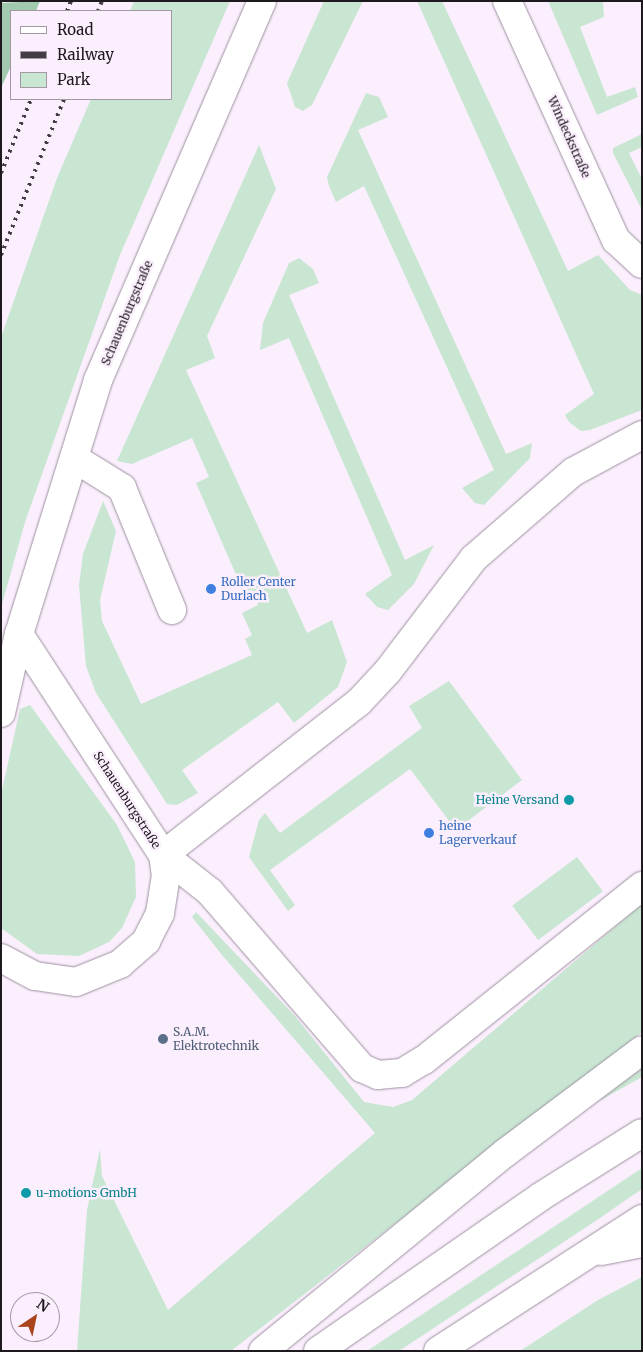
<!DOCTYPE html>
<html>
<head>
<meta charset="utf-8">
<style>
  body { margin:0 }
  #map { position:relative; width:643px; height:1352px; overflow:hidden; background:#fbeffd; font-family:Merriweather,serif }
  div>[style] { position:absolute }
  .green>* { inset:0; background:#c8e6d2; transform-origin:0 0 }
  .forest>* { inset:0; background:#a0c9ae }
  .roads { filter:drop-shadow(0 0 1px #9d90a0) drop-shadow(0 0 1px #9d90a0) }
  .minor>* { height:28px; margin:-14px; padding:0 14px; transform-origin:14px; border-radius:14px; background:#fff }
  .highway>* { height:28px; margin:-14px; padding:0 14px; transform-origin:14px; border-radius:14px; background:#fff }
  .rail>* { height:4px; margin-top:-2px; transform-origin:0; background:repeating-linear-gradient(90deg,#433c44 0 2.5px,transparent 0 7.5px) }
  .dots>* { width:14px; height:14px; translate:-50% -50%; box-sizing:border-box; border:2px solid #fbeffd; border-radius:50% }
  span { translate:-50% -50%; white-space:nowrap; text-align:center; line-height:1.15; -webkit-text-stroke:5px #fbeffd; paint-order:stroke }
  .street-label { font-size:12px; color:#1e191f }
  .shop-label { font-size:12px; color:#366cbe }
  .left { translate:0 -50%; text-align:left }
  .culture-label { font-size:12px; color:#0d838f }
  .right { translate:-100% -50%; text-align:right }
  .service-label { font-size:12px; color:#4e5e75 }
  .frame { position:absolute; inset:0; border:2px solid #1e191f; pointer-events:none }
  .legend { position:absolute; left:10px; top:10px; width:162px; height:90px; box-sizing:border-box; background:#fbeffd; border:1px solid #a399a4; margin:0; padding:6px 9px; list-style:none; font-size:15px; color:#1e191f }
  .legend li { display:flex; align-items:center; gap:10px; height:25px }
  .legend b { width:25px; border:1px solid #a399a4 }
  .north { position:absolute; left:10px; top:1292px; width:50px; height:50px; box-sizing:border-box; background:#fbeffd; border:1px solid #a399a4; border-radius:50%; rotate:34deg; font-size:14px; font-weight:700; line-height:20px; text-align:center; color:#1e191f }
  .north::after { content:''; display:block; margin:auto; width:18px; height:22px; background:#aa441b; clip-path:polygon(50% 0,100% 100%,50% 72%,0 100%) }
</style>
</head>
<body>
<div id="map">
  <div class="green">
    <div style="clip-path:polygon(134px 1px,230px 1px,120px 255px,25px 522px,1px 608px,1px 337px,57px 178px,91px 99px,171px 99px,171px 11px,130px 11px)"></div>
    <div style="clip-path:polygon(324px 1px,363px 1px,312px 105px,303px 111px,295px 107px,287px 83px)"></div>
    <div style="clip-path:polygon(417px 1px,442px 1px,568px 271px,598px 255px,630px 290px,642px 295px,642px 410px,590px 430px,581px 431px,569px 422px,565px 415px,594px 394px)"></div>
    <div style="clip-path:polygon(548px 1px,603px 1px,604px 17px,580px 27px,607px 97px,635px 87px,638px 97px,597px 115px)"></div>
    <div style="clip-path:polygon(366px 93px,379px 97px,388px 117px,358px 130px,506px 454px,532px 443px,530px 458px,484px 505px,475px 503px,462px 488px,494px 470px,364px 186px,336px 202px,329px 186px,327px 177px)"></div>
    <div style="clip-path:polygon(642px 134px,642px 147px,629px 153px,642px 179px,642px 210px,613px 153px,613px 148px)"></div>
    <div style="clip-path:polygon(259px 145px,276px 189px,207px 336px,215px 358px,186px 370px,307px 633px,332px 620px,347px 662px,338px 687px,294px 723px,278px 702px,182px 770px,198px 793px,177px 805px,167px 804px,96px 693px,86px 666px,79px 585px,83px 554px,103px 501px,116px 531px,100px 600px,102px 621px,141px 704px,252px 655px,245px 639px,252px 635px,242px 613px,258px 605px,252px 590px,244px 593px,196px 483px,209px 477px,192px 438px,132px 464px,117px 461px)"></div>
    <div style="clip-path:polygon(299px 258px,313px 269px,319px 283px,289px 295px,405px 560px,434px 545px,414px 584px,388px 610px,377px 607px,365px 594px,392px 575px,289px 338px,260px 350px,263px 323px,289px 263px)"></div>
    <div style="clip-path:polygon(449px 681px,522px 780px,456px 830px,410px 769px,270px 870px,295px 905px,288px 911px,249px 857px,259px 820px,265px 813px,280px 833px,422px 728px,409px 706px)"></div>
    <div style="clip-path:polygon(30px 705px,117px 825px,135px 862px,136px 897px,122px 928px,109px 942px,79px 956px,37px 954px,1px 928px,1px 795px,20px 709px)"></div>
    <div style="left:577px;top:857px;width:43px;height:81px;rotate:53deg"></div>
    <div style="clip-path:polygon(642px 904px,642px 1032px,231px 1351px,77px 1351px,87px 1210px,100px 1149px,102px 1176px,168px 1310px,375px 1133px,222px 955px,192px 917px,196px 912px,295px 1016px,364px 1102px,393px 1107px,412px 1100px)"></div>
    <div style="clip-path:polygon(642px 1062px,642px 1077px,592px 1105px,591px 1102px)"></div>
    <div style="clip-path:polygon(642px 1168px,642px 1189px,597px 1220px,399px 1351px,367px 1351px)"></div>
    <div style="clip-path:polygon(642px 1277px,642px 1351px,520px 1351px,598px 1300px)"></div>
  </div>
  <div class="forest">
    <div style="clip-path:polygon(40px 1px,36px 11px,11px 11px,11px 66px,1px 88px,1px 3px)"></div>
  </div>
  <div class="roads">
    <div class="minor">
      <div style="left:507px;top:1px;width:263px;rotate:65.5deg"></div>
      <div style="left:616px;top:240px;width:35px;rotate:43deg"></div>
      <div style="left:642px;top:435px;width:78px;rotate:151.8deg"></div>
      <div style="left:573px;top:472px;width:131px;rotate:139deg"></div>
      <div style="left:474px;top:558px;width:143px;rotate:127.3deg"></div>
      <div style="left:387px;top:672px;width:41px;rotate:133deg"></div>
      <div style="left:359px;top:702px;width:249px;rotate:142deg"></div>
      <div style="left:163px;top:855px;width:60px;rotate:38.2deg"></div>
      <div style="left:210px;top:892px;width:233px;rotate:49.2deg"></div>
      <div style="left:362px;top:1068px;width:17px;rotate:24deg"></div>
      <div style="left:378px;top:1075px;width:24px;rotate:-5deg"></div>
      <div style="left:402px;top:1073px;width:26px;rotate:-31deg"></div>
      <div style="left:424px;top:1060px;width:279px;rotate:-38.6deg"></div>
      <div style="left:74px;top:458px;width:57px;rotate:32deg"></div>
      <div style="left:122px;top:488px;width:132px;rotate:67.7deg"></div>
      <div style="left:1px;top:713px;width:81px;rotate:-77.2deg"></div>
      <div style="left:19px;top:634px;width:266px;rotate:-72.7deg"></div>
      <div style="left:98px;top:380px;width:413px;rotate:-66.6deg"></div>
      <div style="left:1px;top:958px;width:38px;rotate:28deg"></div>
      <div style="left:35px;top:976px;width:41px;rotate:8.3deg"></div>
      <div style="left:76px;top:982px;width:48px;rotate:-22.2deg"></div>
      <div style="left:120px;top:964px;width:35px;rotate:-41deg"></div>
      <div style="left:146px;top:941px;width:31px;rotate:-63deg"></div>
      <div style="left:160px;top:913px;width:37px;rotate:-81deg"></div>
      <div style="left:166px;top:876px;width:21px;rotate:-98deg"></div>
      <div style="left:163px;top:855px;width:264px;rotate:-123.1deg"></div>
    </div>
    <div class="highway">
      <div style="left:601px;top:1251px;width:42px;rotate:-11deg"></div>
      <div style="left:263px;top:1351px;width:313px;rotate:-39.3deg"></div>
      <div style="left:505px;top:1153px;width:171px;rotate:-36.9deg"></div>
      <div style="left:318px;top:1351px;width:270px;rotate:-34.7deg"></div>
      <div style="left:540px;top:1197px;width:120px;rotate:-32.1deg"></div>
      <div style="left:438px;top:1351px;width:243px;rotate:-32.9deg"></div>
    </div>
  </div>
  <div class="rail">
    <div style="left:67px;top:11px;width:11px;rotate:-68deg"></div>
    <div style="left:98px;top:11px;width:11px;rotate:-68deg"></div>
    <div style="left:1px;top:173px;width:80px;rotate:-67.9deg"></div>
    <div style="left:1px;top:255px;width:168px;rotate:-68deg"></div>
  </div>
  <div class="dots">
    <div style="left:211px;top:589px;background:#3f7fe0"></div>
    <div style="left:569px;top:800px;background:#0f9aa8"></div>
    <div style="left:429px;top:833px;background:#3f7fe0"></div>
    <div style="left:163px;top:1039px;background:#5c6f8a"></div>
    <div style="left:26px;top:1193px;background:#0f9aa8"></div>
  </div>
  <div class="street-label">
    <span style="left:569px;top:137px;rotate:66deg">Windeckstraße</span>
    <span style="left:127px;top:313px;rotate:-67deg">Schauenburgstraße</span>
    <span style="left:127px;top:800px;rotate:57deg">Schauenburgstraße</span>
  </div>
  <div class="shop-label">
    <span class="left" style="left:221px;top:589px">Roller Center<br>Durlach</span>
    <span class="left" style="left:439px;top:833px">heine<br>Lagerverkauf</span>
  </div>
  <div class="culture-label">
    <span class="right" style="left:559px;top:800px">Heine Versand</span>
    <span class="left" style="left:36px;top:1193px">u-motions GmbH</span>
  </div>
  <div class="service-label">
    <span class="left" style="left:173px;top:1039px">S.A.M.<br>Elektrotechnik</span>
  </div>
  <div class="frame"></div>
  <ul class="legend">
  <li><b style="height:6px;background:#fff"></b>Road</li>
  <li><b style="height:6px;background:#433c44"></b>Railway</li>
  <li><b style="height:14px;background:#c8e6d2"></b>Park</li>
  </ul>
  <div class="north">N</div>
</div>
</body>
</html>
